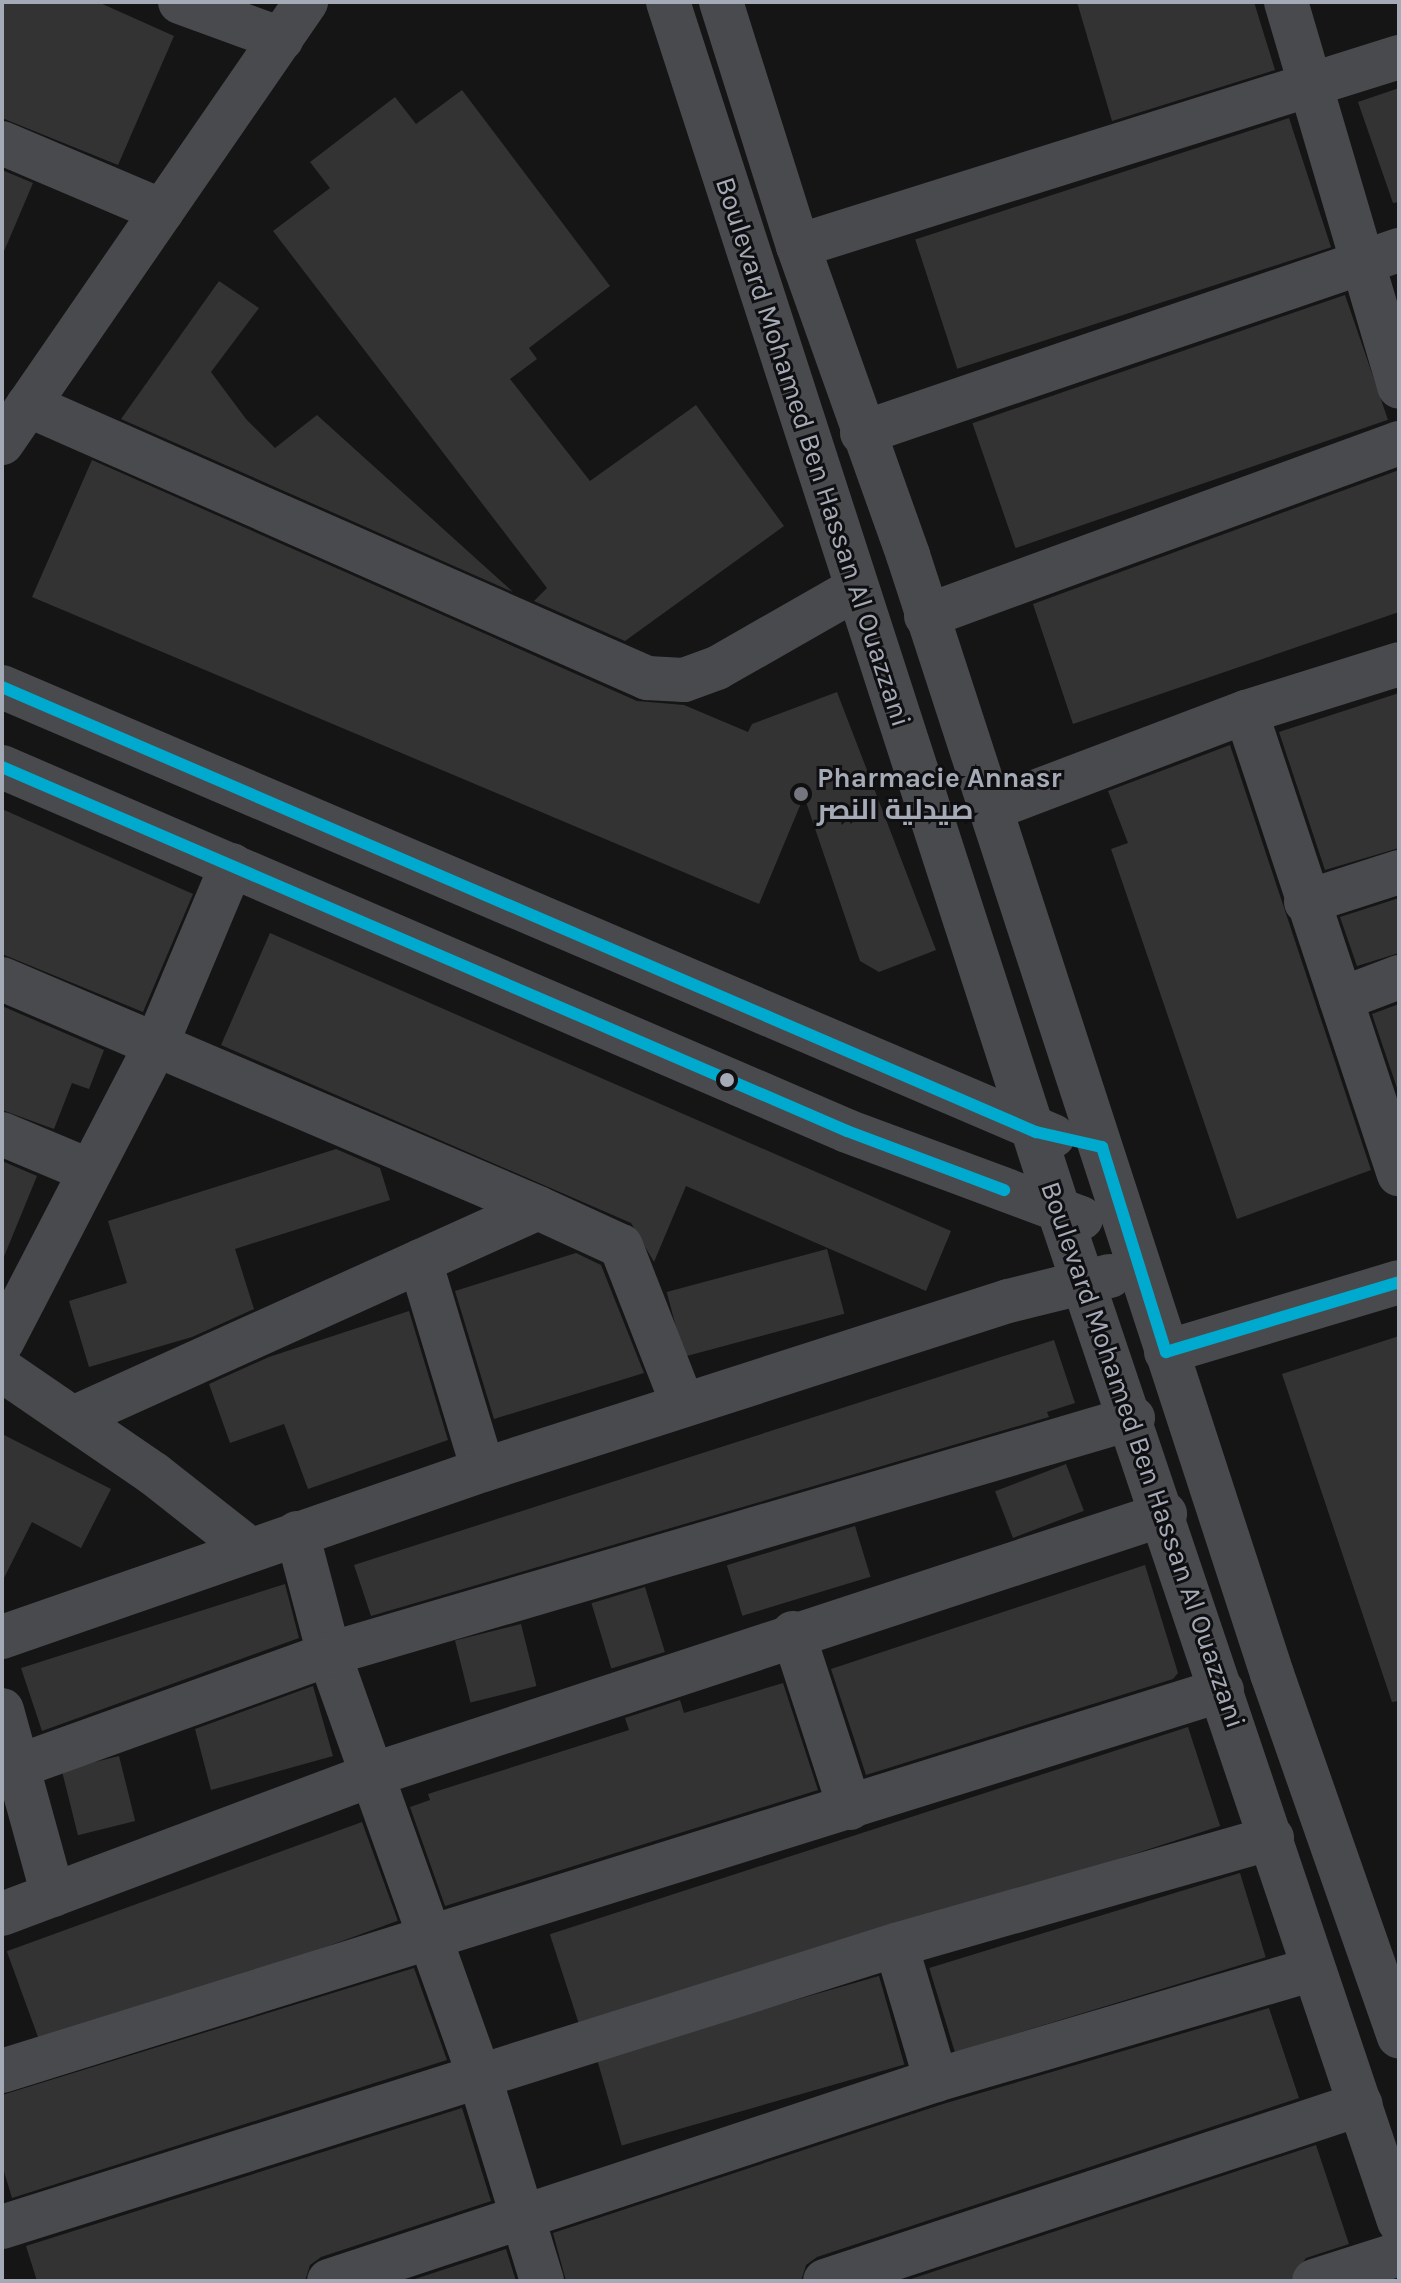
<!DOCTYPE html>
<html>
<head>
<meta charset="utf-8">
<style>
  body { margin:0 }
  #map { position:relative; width:1401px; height:2283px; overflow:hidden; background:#151515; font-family:Karla,Cairo,sans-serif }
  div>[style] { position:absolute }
  .building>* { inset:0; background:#333334; transform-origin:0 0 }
  .minor>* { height:44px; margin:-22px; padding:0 22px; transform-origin:22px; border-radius:22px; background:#494a4e }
  .bus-1>* { height:12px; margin:-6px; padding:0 6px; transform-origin:6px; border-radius:6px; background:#00a9ce }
  .dots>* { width:22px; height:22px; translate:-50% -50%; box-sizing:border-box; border:4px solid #0f0f11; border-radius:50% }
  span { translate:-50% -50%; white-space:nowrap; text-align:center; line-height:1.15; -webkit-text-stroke:6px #0f0f11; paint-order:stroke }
  .street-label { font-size:28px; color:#a5aab7 }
  .poi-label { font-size:28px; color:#a5aab7; font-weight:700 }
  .left { translate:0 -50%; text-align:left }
  .frame { position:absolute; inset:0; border:4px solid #a5aab7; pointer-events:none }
</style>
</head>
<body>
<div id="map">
  <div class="building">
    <div style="clip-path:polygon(2px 2px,98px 2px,174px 36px,118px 165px,2px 118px)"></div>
    <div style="clip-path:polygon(1077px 2px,1254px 2px,1275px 70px,1112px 121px)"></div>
    <div style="clip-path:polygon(1399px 88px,1399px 202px,1393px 203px,1358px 102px)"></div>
    <div style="clip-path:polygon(462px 90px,610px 286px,529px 348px,537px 359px,510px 379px,590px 481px,696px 405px,784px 526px,625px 641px,534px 601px,547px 588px,273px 231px,330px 188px,310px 162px,395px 97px,416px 124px)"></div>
    <div style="left:1289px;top:118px;width:136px;height:393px;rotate:72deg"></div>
    <div style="clip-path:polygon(2px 170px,33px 183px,2px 256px)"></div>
    <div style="clip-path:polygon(219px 281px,259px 308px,211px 372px,246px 419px,275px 448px,317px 415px,513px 592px,121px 419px)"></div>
    <div style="left:1345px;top:295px;width:132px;height:394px;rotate:71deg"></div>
    <div style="clip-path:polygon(92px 460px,637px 701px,684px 705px,748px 732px,752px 724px,837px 692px,936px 950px,879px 972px,860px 961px,804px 796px,759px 904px,32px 597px)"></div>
    <div style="clip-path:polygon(1399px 470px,1399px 612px,1073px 724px,1033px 604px)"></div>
    <div style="clip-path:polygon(1399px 693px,1399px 848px,1325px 870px,1279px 732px)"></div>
    <div style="clip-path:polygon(1230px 745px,1371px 1170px,1237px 1219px,1111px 849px,1128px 843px,1108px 791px)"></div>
    <div style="clip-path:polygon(2px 809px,193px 894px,143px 1012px,2px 954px)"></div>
    <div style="clip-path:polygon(1399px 898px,1399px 953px,1357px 966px,1340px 917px)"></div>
    <div style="clip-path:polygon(270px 933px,951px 1231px,926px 1291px,686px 1186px,654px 1262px,631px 1223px,221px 1045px)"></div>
    <div style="clip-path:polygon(1399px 1004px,1399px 1094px,1372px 1014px)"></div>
    <div style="clip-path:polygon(2px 1006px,104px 1050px,89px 1089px,72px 1083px,54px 1129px,2px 1110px)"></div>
    <div style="clip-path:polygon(336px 1149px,380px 1168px,390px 1200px,235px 1249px,254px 1309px,192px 1337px,89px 1367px,69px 1301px,127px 1283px,108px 1221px)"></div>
    <div style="clip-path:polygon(2px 1161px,37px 1176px,3px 1259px,2px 1259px)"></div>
    <div style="left:827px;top:1249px;width:67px;height:166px;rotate:75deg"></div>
    <div style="clip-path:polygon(576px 1253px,601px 1265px,644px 1373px,494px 1419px,455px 1291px)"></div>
    <div style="clip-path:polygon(409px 1311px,448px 1440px,308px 1489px,284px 1424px,230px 1443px,209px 1384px,269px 1357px)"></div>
    <div style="clip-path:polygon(1399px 1336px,1399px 1701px,1392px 1702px,1282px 1374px)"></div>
    <div style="clip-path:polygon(1054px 1340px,1075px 1403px,1047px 1412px,1049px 1417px,371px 1616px,354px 1565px)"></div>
    <div style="clip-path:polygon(2px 1434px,111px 1489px,81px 1548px,32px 1522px,2px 1582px)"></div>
    <div style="left:1066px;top:1464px;width:50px;height:76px;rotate:69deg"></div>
    <div style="left:855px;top:1526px;width:53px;height:134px;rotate:73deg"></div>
    <div style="clip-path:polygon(1145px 1565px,1178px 1673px,1173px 1679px,866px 1775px,831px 1669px)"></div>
    <div style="clip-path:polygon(285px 1584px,299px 1638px,42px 1731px,21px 1668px)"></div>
    <div style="left:645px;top:1587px;width:68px;height:56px;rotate:73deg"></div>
    <div style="left:521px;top:1624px;width:64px;height:68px;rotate:76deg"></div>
    <div style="clip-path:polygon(783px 1683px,818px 1790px,445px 1906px,410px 1807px,430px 1800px,428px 1794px,629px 1730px,625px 1718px,680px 1700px,684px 1713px)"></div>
    <div style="clip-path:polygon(313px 1686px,333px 1756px,211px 1790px,195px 1729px)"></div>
    <div style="left:1188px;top:1727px;width:104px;height:671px;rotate:72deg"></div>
    <div style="left:119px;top:1756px;width:67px;height:59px;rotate:76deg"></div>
    <div style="left:362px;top:1822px;width:105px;height:378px;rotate:70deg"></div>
    <div style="left:1240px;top:1873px;width:88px;height:325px;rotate:73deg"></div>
    <div style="clip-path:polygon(414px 1968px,447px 2060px,12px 2198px,2px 2165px,2px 2095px)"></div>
    <div style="left:879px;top:1976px;width:92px;height:294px;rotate:74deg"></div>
    <div style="clip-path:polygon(1269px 2008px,1299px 2098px,817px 2257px,806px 2265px,801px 2281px,566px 2281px,553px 2233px,943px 2104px)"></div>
    <div style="clip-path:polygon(462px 2108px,491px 2201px,321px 2257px,310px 2265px,305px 2281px,37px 2281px,26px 2246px)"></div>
    <div style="clip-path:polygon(1316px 2145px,1349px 2244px,1306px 2258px,1290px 2281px,905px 2281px)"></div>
    <div style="clip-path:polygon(506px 2249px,516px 2281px,409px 2281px)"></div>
  </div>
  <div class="minor">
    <div style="left:180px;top:2px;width:108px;rotate:20.1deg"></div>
    <div style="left:668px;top:2px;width:1271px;rotate:72.08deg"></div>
    <div style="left:1059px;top:1211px;width:1066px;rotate:71.4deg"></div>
    <div style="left:721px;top:2px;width:256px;rotate:72.5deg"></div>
    <div style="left:798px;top:246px;width:328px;rotate:70.4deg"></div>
    <div style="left:908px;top:555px;width:1177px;rotate:71.98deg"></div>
    <div style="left:1272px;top:1674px;width:384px;rotate:70.7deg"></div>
    <div style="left:1286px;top:2px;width:401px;rotate:73.6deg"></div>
    <div style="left:2px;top:143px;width:174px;rotate:23deg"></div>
    <div style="left:798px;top:246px;width:630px;rotate:-17.46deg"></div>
    <div style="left:28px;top:405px;width:677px;rotate:23.8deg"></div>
    <div style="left:647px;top:678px;width:37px;rotate:3deg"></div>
    <div style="left:684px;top:680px;width:35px;rotate:-20deg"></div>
    <div style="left:717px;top:668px;width:161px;rotate:-29.7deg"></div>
    <div style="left:862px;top:433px;width:567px;rotate:-18.82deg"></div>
    <div style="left:2px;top:443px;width:536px;rotate:-55.42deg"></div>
    <div style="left:926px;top:616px;width:504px;rotate:-20.09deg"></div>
    <div style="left:2px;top:687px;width:1143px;rotate:23.13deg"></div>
    <div style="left:1246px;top:712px;width:487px;rotate:71.7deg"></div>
    <div style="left:2px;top:767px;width:920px;rotate:23.3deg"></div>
    <div style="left:847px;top:1131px;width:250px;rotate:20.4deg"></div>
    <div style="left:990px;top:809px;width:274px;rotate:-20.8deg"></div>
    <div style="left:1246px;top:712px;width:160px;rotate:-17.4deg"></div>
    <div style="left:1306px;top:902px;width:98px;rotate:-17.9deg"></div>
    <div style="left:2px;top:979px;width:583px;rotate:23.13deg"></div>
    <div style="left:1341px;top:999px;width:62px;rotate:-20.8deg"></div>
    <div style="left:2px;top:1134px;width:95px;rotate:22.8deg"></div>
    <div style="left:420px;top:1261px;width:218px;rotate:73.2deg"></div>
    <div style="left:2px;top:1342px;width:337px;rotate:-62.6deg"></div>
    <div style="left:157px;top:1043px;width:193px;rotate:-67.2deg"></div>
    <div style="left:1166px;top:1352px;width:243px;rotate:-16.7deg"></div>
    <div style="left:2px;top:1370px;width:184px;rotate:34.4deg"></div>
    <div style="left:154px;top:1474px;width:120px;rotate:38.2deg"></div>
    <div style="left:73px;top:1418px;width:510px;rotate:-24.3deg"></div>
    <div style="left:538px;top:1208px;width:91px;rotate:24.6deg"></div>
    <div style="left:621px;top:1246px;width:171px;rotate:68.7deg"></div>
    <div style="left:297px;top:1533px;width:125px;rotate:75.2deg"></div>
    <div style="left:329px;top:1654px;width:450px;rotate:70.4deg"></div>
    <div style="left:480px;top:2078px;width:212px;rotate:73deg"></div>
    <div style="left:793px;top:1633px;width:184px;rotate:72deg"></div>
    <div style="left:2px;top:1637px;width:509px;rotate:-19.15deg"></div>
    <div style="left:483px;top:1470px;width:552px;rotate:-17.84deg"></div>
    <div style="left:1008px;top:1301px;width:105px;rotate:-13.8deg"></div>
    <div style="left:2px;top:1710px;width:192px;rotate:74.6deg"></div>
    <div style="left:2px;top:1772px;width:348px;rotate:-19.8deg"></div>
    <div style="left:329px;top:1654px;width:838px;rotate:-16.36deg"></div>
    <div style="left:2px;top:1914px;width:395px;rotate:-20.6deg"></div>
    <div style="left:372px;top:1775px;width:835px;rotate:-18.22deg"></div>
    <div style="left:896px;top:1945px;width:141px;rotate:73.5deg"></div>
    <div style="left:2px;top:2071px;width:1278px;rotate:-17.34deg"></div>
    <div style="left:2px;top:2227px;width:937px;rotate:-17.51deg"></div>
    <div style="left:896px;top:1945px;width:391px;rotate:-15.9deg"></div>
    <div style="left:329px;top:2281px;width:639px;rotate:-18.32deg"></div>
    <div style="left:936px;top:2080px;width:392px;rotate:-16.4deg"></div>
    <div style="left:825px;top:2281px;width:564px;rotate:-18.27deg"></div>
    <div style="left:1314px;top:2281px;width:89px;rotate:-17.6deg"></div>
  </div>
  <div class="bus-1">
    <div style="left:2px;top:687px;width:1126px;rotate:23.29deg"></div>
    <div style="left:1036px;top:1132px;width:68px;rotate:12.8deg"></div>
    <div style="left:1102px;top:1147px;width:215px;rotate:72.7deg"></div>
    <div style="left:2px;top:767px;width:920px;rotate:23.3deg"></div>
    <div style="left:847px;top:1131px;width:168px;rotate:20.6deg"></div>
    <div style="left:1166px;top:1352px;width:243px;rotate:-16.7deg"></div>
  </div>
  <div class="dots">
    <div style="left:801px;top:794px;background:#73767e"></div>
    <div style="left:727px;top:1080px;background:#a5aab7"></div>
  </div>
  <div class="street-label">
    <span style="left:813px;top:452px;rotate:72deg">Boulevard Mohamed Ben Hassan Al Ouazzani</span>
    <span style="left:1143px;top:1455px;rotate:71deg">Boulevard Mohamed Ben Hassan Al Ouazzani</span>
  </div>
  <div class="poi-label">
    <span class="left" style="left:817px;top:794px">Pharmacie Annasr<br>صيدلية النصر</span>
  </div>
  <div class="frame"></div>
</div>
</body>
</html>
